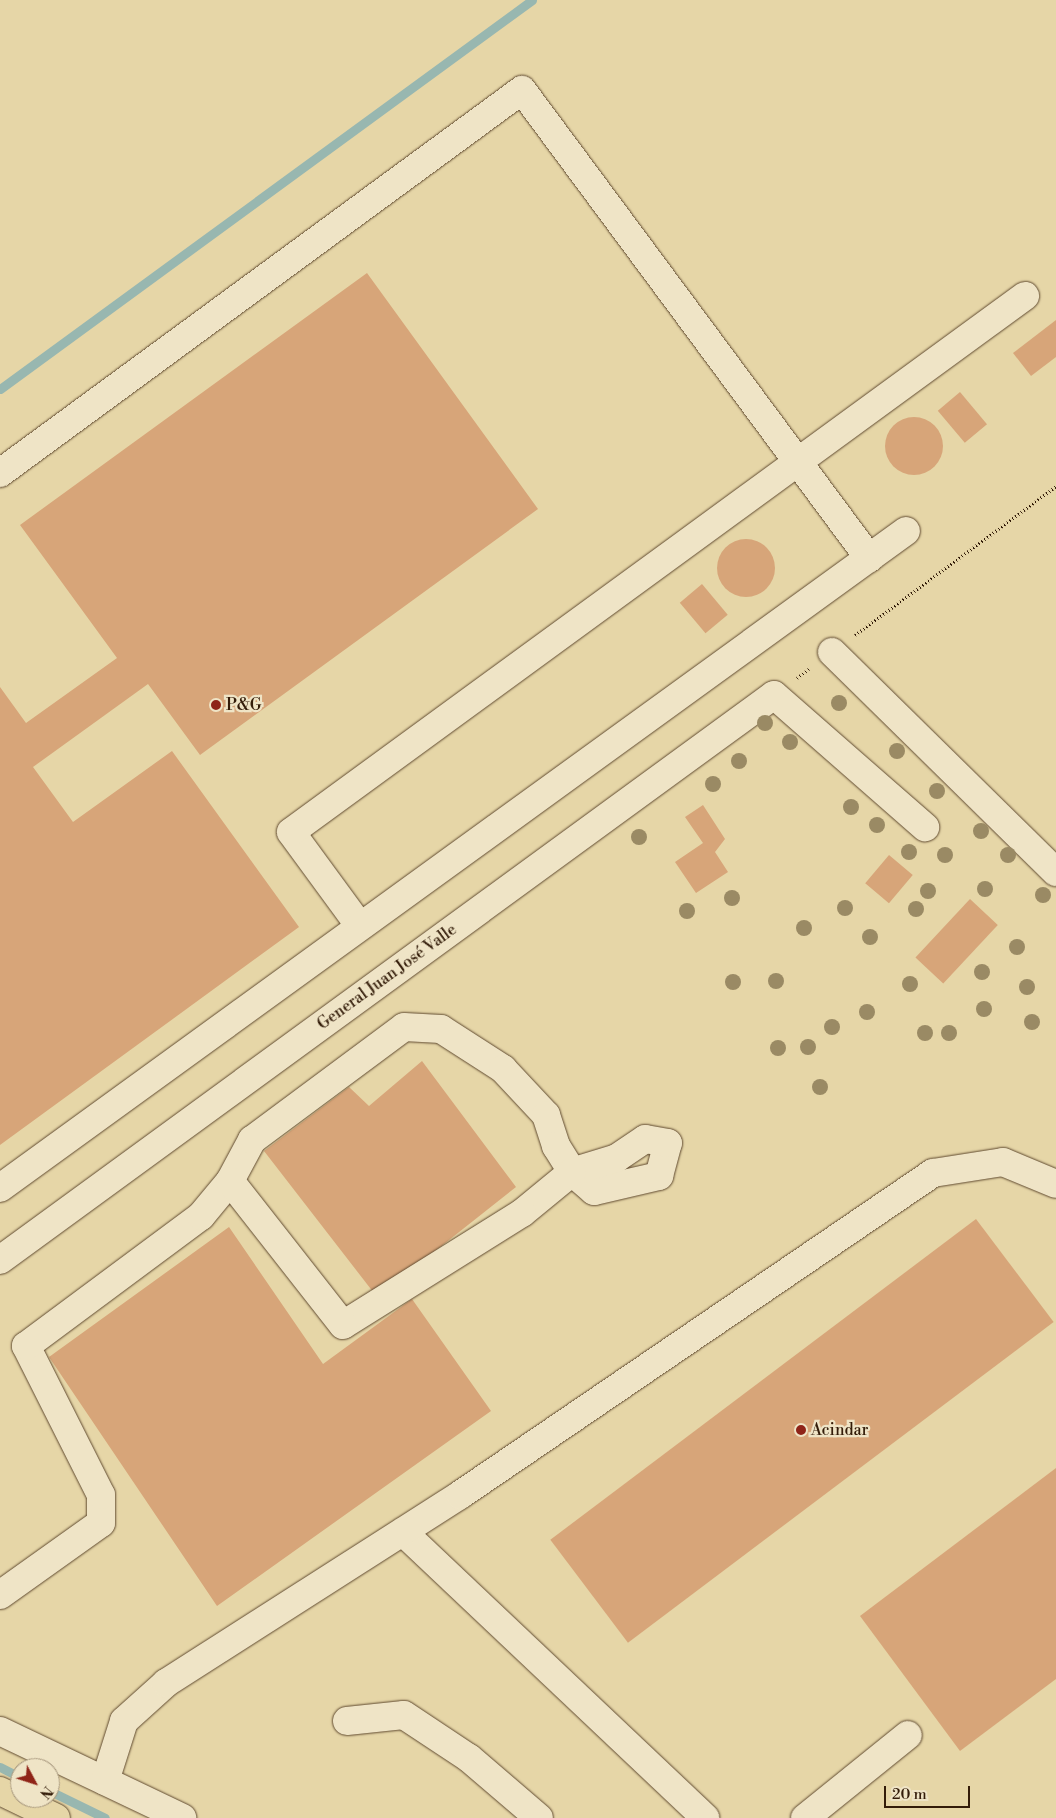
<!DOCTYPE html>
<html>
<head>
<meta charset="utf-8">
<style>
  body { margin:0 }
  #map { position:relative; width:1056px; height:1818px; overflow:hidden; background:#e6d6a7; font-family:"Libre Bodoni",serif }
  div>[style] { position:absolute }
  .stream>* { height:9px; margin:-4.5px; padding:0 4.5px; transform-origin:4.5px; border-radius:4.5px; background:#98b7b0 }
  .building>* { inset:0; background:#d7a579; transform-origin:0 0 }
  .round { border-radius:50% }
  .path>* { height:3px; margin-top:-1.5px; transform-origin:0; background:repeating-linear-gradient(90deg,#331c09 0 1px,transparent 0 3.5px) }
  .roads { filter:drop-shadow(0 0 1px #604a30) drop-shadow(0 0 1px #604a30) }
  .minor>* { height:28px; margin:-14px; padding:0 14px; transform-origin:14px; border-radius:14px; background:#efe4c6 }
  .major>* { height:28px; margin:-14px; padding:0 14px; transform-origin:14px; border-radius:14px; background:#e6d6a7 }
  .trees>* { width:16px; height:16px; margin:-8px; border-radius:50%; background:#9a8a64 }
  .dots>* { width:14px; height:14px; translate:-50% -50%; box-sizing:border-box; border:2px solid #efe4c6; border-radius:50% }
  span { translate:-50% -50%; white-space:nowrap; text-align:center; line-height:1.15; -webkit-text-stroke:4.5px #efe4c6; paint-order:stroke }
  .poi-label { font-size:16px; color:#331c09 }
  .left { translate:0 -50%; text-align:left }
  .street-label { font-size:16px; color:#331c09 }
  .north { position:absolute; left:10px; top:1758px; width:50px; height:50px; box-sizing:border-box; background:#efe4c6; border:1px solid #a4947a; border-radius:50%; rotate:130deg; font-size:14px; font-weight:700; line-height:20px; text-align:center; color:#331c09 }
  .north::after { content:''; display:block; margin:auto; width:18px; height:22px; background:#8f2418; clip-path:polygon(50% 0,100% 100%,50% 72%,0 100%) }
  .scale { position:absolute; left:884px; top:1786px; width:86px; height:22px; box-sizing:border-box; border:2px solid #331c09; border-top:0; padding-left:6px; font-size:15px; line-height:18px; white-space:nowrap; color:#331c09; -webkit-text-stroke:4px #efe4c6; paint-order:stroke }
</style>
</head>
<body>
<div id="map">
  <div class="stream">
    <div style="left:0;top:389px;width:659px;rotate:-36.17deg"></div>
    <div style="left:0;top:1767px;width:22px;rotate:27deg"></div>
    <div style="left:50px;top:1791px;width:61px;rotate:26.1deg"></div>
  </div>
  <div class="building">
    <div style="clip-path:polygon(367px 273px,538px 509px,200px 755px,148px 684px,33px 767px,73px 822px,172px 751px,299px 927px,0 1145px,0 687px,26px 723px,117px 658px,20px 525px)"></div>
    <div style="clip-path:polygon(1056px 320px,1056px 357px,1031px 376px,1013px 353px)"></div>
    <div style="left:960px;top:392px;width:42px;height:29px;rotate:50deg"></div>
    <div class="round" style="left:885px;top:417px;width:58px;height:58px"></div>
    <div class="round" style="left:717px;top:539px;width:58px;height:58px"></div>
    <div style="left:702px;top:584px;width:40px;height:29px;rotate:50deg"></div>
    <div style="clip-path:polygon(703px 805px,725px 839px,715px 852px,728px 872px,696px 893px,675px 862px,703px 843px,685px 817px)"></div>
    <div style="left:889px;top:855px;width:31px;height:37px;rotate:40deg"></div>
    <div style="left:970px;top:899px;width:38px;height:80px;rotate:43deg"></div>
    <div style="clip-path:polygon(422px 1061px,516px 1187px,377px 1297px,264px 1151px,349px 1087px,369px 1106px)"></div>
    <div style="left:976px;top:1219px;width:129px;height:533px;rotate:53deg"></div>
    <div style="clip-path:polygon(229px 1227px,323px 1364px,412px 1299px,491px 1411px,217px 1606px,49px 1357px)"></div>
    <div style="clip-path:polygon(1056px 1468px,1056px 1679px,960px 1751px,860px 1616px)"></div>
  </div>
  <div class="path">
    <div style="left:855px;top:635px;width:250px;rotate:-36.5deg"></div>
    <div style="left:797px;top:678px;width:16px;rotate:-38deg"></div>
  </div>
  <div class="roads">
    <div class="minor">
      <div style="left:0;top:473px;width:647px;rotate:-36.27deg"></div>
      <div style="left:522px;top:90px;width:583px;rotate:53.44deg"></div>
      <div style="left:832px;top:652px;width:314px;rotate:44.5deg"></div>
      <div style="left:359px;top:925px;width:115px;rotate:-126.2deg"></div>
      <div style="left:291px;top:832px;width:909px;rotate:-36.14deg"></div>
      <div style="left:0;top:1188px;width:1119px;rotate:-35.95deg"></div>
      <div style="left:0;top:1260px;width:958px;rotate:-36.13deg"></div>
      <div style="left:774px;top:695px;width:201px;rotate:41.2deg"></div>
      <div style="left:403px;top:1532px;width:416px;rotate:43.4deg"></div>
      <div style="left:0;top:1595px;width:124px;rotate:-35.5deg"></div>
      <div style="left:101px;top:1523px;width:28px;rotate:-90deg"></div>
      <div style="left:101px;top:1495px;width:167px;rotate:-116.7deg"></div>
      <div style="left:26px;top:1346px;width:218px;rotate:-36.6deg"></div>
      <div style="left:201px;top:1216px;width:45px;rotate:-50.4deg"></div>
      <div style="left:230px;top:1181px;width:47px;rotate:-61.8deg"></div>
      <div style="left:252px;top:1140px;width:189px;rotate:-36.6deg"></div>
      <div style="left:404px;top:1027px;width:37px;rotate:3deg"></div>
      <div style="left:441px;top:1029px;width:74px;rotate:32.8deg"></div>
      <div style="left:503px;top:1069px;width:63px;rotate:46.9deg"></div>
      <div style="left:546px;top:1115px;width:33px;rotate:72deg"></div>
      <div style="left:556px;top:1146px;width:31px;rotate:58deg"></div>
      <div style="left:572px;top:1172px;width:29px;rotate:41deg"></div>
      <div style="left:594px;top:1191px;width:67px;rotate:-13deg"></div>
      <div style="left:659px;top:1176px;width:34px;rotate:-75deg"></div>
      <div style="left:668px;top:1143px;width:23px;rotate:-170deg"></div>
      <div style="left:645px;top:1139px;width:34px;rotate:146deg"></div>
      <div style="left:617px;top:1158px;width:47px;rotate:162.7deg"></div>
      <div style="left:572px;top:1172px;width:65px;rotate:140.6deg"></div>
      <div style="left:522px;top:1213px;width:211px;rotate:148deg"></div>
      <div style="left:343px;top:1325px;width:183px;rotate:-128.1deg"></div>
      <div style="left:347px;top:1721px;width:57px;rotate:-6deg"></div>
      <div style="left:404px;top:1715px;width:78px;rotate:33.5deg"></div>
      <div style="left:469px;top:1758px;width:92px;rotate:40.6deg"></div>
      <div style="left:0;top:1731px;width:202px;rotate:25.5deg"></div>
      <div style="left:105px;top:1781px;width:63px;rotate:-72.4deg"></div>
      <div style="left:124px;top:1721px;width:57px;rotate:-42.1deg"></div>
      <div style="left:166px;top:1683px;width:349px;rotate:-32.6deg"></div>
      <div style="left:460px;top:1495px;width:572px;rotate:-34.25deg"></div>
      <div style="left:933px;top:1173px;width:71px;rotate:-8.9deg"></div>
      <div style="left:1003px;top:1162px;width:57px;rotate:22.5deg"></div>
      <div style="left:805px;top:1818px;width:132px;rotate:-38.9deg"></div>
    </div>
    <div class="major">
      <div style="left:0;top:1791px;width:62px;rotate:25.7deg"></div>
    </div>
  </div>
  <div class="trees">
    <div style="left:839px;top:703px"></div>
    <div style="left:765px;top:723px"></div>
    <div style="left:790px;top:742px"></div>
    <div style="left:897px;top:751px"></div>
    <div style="left:739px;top:761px"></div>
    <div style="left:713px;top:784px"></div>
    <div style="left:937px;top:791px"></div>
    <div style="left:851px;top:807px"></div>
    <div style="left:877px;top:825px"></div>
    <div style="left:981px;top:831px"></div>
    <div style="left:639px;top:837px"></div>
    <div style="left:909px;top:852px"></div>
    <div style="left:945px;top:855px"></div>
    <div style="left:1008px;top:855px"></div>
    <div style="left:985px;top:889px"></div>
    <div style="left:928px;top:891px"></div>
    <div style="left:1043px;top:895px"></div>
    <div style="left:732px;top:898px"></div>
    <div style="left:845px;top:908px"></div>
    <div style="left:916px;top:909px"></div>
    <div style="left:687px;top:911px"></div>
    <div style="left:804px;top:928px"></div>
    <div style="left:870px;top:937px"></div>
    <div style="left:1017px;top:947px"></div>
    <div style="left:982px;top:972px"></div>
    <div style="left:776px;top:981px"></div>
    <div style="left:733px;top:982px"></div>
    <div style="left:910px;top:984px"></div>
    <div style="left:1027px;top:987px"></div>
    <div style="left:984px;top:1009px"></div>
    <div style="left:867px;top:1012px"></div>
    <div style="left:1032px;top:1022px"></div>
    <div style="left:832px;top:1027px"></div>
    <div style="left:925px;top:1033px"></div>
    <div style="left:949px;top:1033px"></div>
    <div style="left:808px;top:1047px"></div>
    <div style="left:778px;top:1048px"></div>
    <div style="left:820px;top:1087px"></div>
  </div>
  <div class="dots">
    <div style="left:216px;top:705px;background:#8f2418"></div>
    <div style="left:801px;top:1430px;background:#8f2418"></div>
  </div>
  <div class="poi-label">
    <span class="left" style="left:226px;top:705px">P&amp;G</span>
    <span class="left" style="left:811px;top:1430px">Acindar</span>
  </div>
  <div class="street-label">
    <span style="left:387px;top:977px;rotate:-36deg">General Juan José Valle</span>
  </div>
  <div class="north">N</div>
  <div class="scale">20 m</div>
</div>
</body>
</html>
